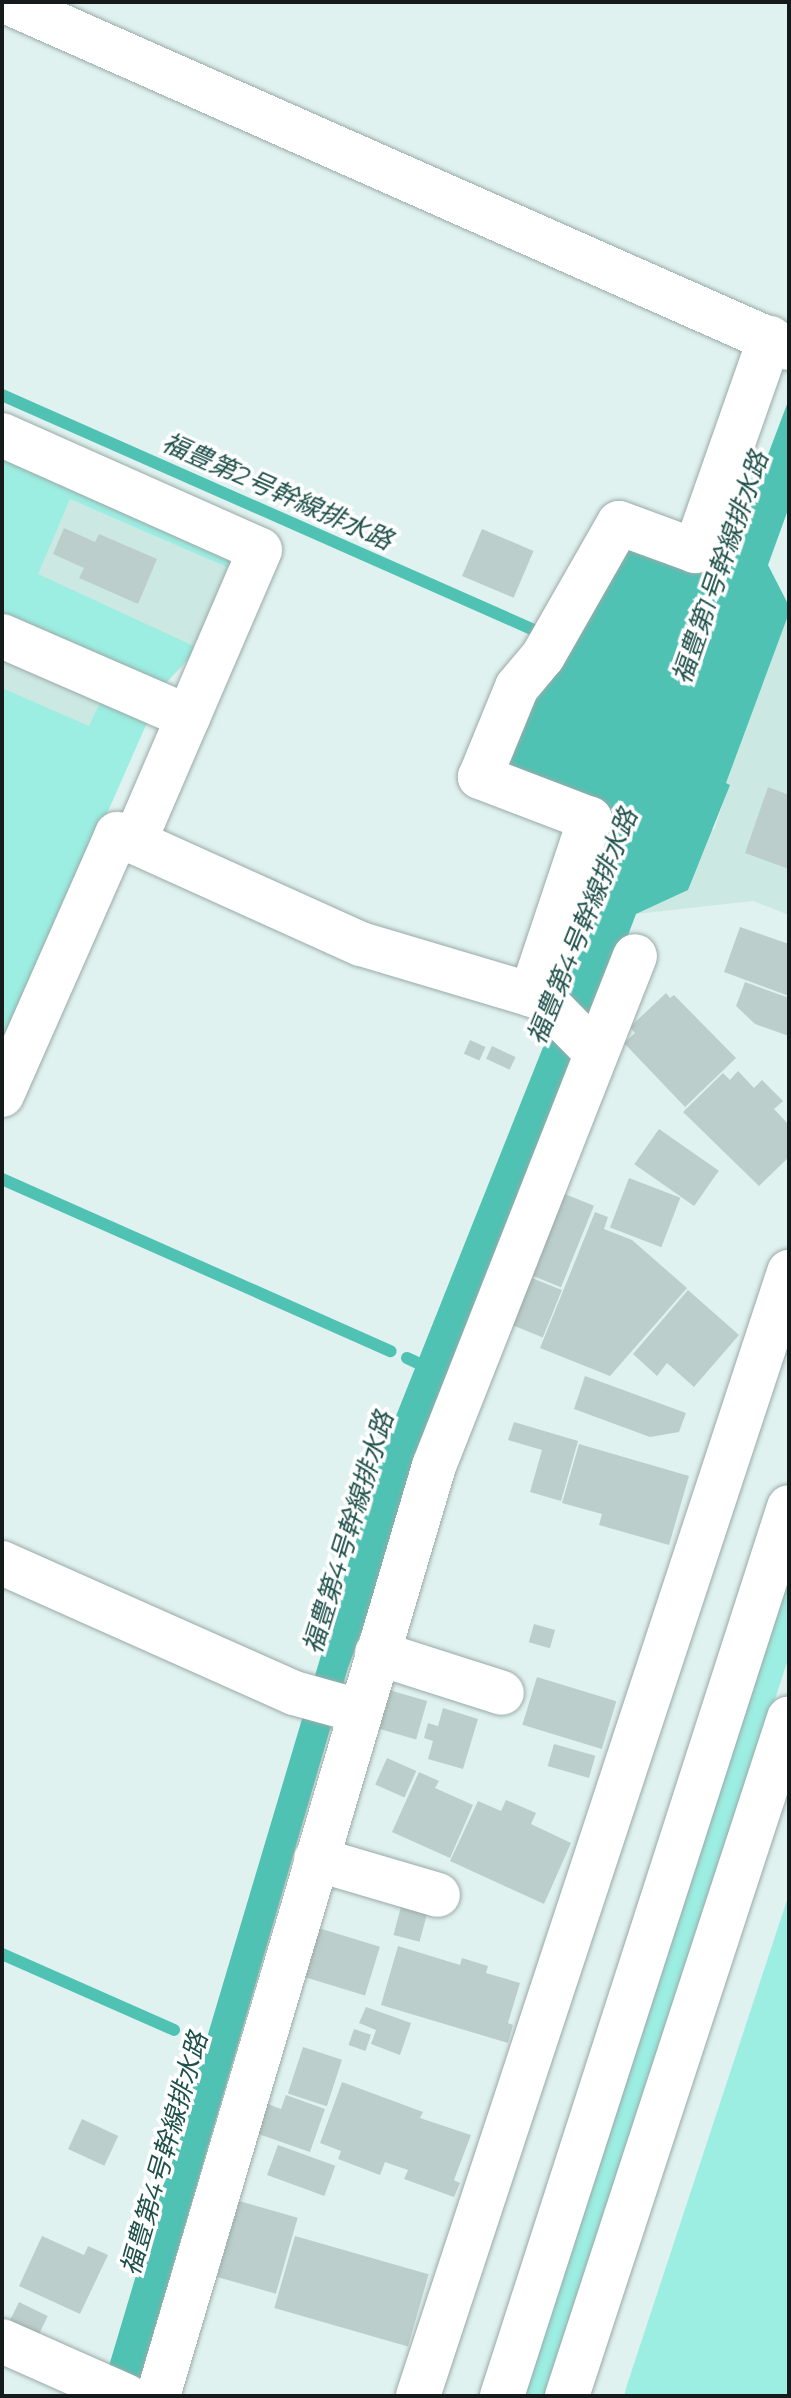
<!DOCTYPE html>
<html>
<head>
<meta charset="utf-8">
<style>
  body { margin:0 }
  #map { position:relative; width:791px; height:2398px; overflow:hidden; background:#e0f2ef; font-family:Montserrat,"Noto Sans JP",sans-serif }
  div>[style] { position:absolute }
  .built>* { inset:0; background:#cce8e3 }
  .green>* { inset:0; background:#9cede2 }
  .water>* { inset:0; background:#4fc2b4 }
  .stream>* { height:12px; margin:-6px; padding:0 6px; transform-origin:6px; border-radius:6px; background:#4fc2b4 }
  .building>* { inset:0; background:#bccecb; transform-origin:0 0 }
  .roads { filter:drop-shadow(0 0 2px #99aaa7) drop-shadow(0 0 2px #99aaa7) }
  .minor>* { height:44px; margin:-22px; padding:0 22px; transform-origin:22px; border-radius:22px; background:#fff }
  span { translate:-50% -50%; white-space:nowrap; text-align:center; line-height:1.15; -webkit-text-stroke:7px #fff; paint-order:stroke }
  .water-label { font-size:26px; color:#1e504a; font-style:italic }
  .frame { position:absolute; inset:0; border:4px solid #151b1a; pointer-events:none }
</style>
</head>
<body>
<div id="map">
  <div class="built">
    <div style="clip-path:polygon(2px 454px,236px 571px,196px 652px,163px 686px,2px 1052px)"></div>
    <div style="clip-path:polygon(789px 613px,789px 915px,753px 901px,636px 914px,688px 890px,710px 828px,714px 830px,729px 785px,725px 784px)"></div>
  </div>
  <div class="green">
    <div style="clip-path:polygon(2px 454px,225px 553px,236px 571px,70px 499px,38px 574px,198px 648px,163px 686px,2px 618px)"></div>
    <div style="clip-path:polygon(2px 688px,89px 726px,104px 694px,149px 718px,2px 1052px)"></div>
    <div style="clip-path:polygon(789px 1565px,789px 1656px,548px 2396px,516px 2396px)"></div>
    <div style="clip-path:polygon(789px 1894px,789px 2396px,624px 2396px,627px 2385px)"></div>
  </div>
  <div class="water">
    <div style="clip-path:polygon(789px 399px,789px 507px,768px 565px,789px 606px,789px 613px,726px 783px,730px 785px,688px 890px,636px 914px,606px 994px,589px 1020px,348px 1668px,135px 2396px,100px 2396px,382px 1451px,571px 977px,550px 967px,604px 810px,495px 769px,625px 538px,703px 565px,737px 473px,758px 481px)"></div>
  </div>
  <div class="stream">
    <div style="left:2px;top:395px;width:582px;rotate:23.83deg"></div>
    <div style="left:2px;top:1179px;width:425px;rotate:23.9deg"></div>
    <div style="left:407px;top:1358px;width:23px;rotate:25deg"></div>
    <div style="left:2px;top:1954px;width:188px;rotate:23.8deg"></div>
  </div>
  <div class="building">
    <div style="clip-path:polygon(64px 528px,95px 542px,99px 534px,157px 559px,138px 604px,79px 578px,84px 568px,53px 554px)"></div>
    <div style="left:482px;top:529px;width:56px;height:51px;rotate:23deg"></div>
    <div style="clip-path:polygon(768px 787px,789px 795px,789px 869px,745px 853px)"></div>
    <div style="clip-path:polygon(740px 927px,789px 944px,789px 996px,724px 972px)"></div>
    <div style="clip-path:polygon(745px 982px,789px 998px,789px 1036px,755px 1024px,736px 1006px)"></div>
    <div style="clip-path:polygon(666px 993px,670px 998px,674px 995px,736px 1058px,685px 1107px,624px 1043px,635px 1033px,630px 1027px)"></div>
    <div style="left:470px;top:1040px;width:17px;height:15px;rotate:24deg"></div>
    <div style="left:492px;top:1046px;width:26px;height:14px;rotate:25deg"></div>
    <div style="clip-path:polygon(738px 1071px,754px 1088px,762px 1080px,783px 1101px,774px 1109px,789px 1125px,789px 1157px,759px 1186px,683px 1112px,723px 1073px,730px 1080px)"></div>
    <div style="left:659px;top:1129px;width:73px;height:43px;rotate:35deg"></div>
    <div style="left:629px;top:1178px;width:55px;height:53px;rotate:21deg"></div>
    <div style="left:555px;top:1190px;width:42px;height:88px;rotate:22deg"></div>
    <div style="clip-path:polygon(595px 1212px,608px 1217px,604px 1229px,632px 1240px,687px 1288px,610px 1376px,540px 1348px)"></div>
    <div style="left:522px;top:1274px;width:43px;height:51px;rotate:22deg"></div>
    <div style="clip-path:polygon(688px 1290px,739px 1335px,694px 1387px,667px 1363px,657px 1376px,633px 1354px)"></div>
    <div style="clip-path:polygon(585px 1376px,686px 1413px,679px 1432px,650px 1437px,574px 1409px)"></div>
    <div style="clip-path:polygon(514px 1422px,578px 1441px,561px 1501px,530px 1492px,542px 1450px,508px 1440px)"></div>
    <div style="clip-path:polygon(579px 1444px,689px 1476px,669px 1545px,599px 1525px,602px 1514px,562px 1503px)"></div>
    <div style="left:534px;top:1624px;width:22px;height:19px;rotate:16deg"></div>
    <div style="left:537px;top:1677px;width:83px;height:50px;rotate:17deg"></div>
    <div style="left:382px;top:1688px;width:47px;height:40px;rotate:16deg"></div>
    <div style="clip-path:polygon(443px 1708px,478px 1719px,463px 1769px,428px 1759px,433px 1741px,424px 1738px,428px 1723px,438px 1726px)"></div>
    <div style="left:554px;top:1744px;width:43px;height:23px;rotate:16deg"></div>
    <div style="left:387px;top:1758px;width:32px;height:29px;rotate:24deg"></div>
    <div style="clip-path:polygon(419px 1772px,439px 1781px,435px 1788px,473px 1805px,450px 1858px,392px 1832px)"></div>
    <div style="clip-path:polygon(506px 1800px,536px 1813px,531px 1824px,571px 1843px,544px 1904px,450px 1861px,478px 1801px,501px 1811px)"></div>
    <div style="left:402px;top:1903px;width:27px;height:33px;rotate:15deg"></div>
    <div style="left:312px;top:1926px;width:71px;height:51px;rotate:17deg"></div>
    <div style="clip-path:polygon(398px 1946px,460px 1965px,462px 1958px,488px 1966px,486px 1973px,520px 1983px,508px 2023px,513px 2025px,508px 2043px,381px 2005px)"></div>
    <div style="clip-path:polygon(366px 2007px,411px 2023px,400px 2055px,371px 2044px,376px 2030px,359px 2023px)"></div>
    <div style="left:354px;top:2029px;width:18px;height:17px;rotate:19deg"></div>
    <div style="left:303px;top:2047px;width:41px;height:49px;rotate:18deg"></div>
    <div style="clip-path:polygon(342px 2082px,423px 2112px,420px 2118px,471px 2135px,454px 2180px,460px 2183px,454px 2197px,404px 2179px,408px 2170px,385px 2162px,380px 2175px,338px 2159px,341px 2151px,320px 2143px)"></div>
    <div style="clip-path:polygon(286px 2095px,325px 2109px,310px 2152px,250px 2131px,260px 2101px,281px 2109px)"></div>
    <div style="left:82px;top:2119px;width:40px;height:33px;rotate:25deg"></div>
    <div style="left:278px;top:2145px;width:61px;height:32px;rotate:20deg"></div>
    <div style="left:239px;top:2201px;width:61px;height:79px;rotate:16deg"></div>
    <div style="clip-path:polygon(42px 2236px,84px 2255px,88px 2246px,108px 2255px,80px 2314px,19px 2286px)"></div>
    <div style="left:295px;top:2236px;width:139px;height:75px;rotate:16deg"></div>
    <div style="left:19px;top:2302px;width:32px;height:25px;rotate:26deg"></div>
  </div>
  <div class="roads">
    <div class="minor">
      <div style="left:7px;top:2px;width:855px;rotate:23.87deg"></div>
      <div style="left:2px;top:435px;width:282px;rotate:24deg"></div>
      <div style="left:260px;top:550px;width:318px;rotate:113.3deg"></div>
      <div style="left:2px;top:636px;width:203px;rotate:23.5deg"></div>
      <div style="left:531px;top:995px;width:186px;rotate:-71.5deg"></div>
      <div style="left:590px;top:819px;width:118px;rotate:-159.1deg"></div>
      <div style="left:480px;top:777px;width:97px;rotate:-67.7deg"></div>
      <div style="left:517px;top:687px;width:40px;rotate:-50deg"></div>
      <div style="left:543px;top:656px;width:153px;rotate:-60.3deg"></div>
      <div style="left:619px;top:523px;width:81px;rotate:20.2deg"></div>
      <div style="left:695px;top:551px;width:226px;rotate:-70.6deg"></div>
      <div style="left:2px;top:1095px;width:285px;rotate:-66.2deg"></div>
      <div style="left:117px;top:834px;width:268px;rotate:24.3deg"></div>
      <div style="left:361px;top:944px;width:189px;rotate:16.6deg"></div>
      <div style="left:542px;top:998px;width:77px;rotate:45.5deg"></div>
      <div style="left:2px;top:1563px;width:320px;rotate:24deg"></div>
      <div style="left:294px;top:1693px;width:67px;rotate:15.5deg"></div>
      <div style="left:377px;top:1653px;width:131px;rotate:17.7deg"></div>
      <div style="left:316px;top:1859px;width:127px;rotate:16.4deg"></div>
      <div style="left:2px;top:2341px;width:136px;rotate:23.9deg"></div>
      <div style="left:158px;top:2396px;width:970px;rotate:-73.47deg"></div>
      <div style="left:434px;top:1466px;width:548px;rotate:-68.49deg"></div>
      <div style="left:418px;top:2396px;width:1184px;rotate:-71.73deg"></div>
      <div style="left:502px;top:2396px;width:934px;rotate:-72.11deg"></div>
      <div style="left:567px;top:2396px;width:713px;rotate:-71.87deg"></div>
    </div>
  </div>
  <div class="water-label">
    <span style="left:277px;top:492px;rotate:24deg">福豊第2号幹線排水路</span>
    <span style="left:721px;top:568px;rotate:-71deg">福豊第1号幹線排水路</span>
    <span style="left:583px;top:927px;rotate:-68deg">福豊第4号幹線排水路</span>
    <span style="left:349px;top:1533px;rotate:-73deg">福豊第4号幹線排水路</span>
    <span style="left:165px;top:2154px;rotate:-74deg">福豊第4号幹線排水路</span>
  </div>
  <div class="frame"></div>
</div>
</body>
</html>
